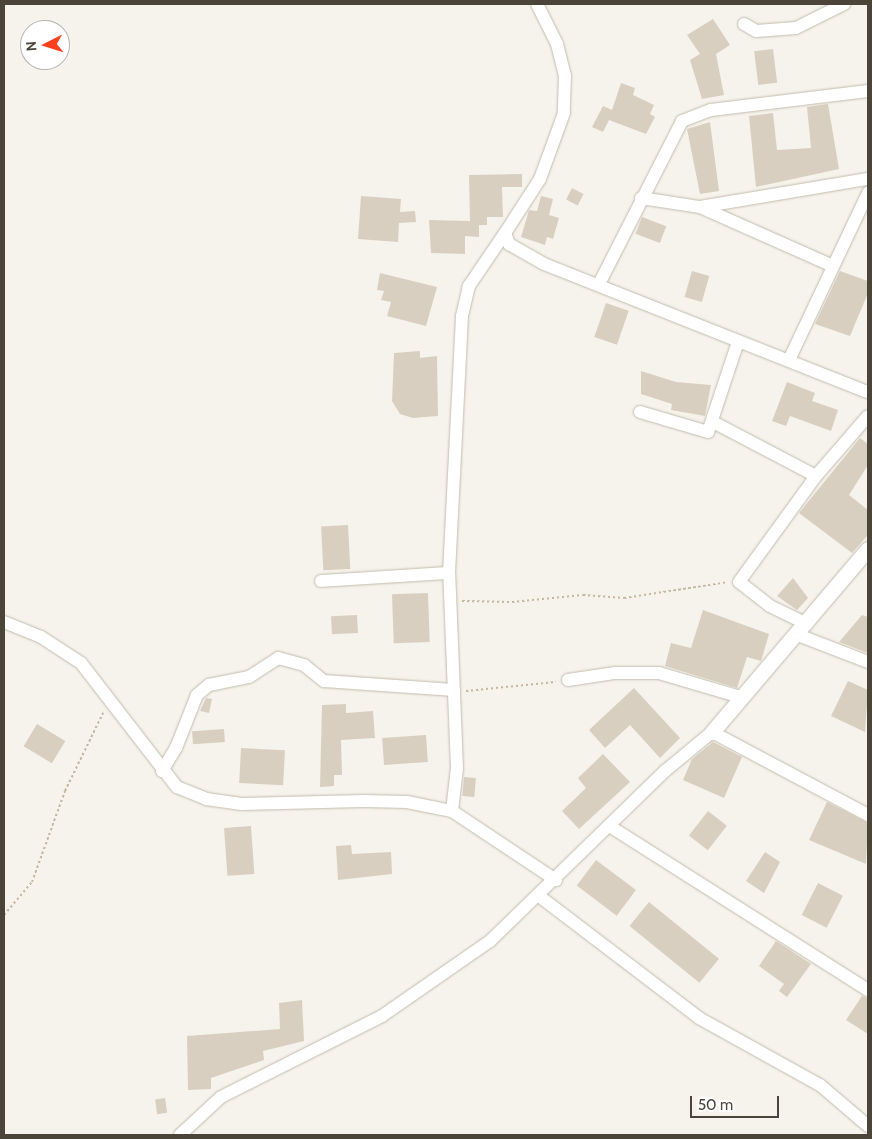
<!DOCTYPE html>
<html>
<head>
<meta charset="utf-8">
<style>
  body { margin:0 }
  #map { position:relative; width:872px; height:1139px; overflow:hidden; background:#f6f3ec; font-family:Cabin,sans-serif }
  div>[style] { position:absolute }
  .building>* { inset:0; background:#d8cfc1; transform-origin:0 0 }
  .path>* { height:2px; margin-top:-1px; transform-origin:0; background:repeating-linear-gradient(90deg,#c4b79f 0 2.5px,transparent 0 5px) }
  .roads { filter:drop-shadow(0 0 1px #c2bbae) drop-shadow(0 0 1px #c2bbae) }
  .minor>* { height:12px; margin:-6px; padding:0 6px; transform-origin:6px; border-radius:6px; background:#fff }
  .tertiary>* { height:15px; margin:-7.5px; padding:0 7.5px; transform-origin:7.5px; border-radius:7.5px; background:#fff }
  span { translate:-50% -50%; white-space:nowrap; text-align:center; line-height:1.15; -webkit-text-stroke:4px #fff; paint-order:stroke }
  .frame { position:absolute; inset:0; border:5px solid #4b4439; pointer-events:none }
  .north { position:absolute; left:20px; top:20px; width:50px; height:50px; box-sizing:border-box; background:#fff; border:1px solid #b7b4b0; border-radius:50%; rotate:265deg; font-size:14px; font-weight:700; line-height:20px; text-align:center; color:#4b4439 }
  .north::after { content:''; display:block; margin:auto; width:18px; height:22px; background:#fc3f1d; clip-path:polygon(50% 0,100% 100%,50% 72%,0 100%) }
  .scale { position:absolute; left:690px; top:1096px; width:89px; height:22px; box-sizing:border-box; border:2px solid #4b4439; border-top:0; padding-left:6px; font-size:15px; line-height:18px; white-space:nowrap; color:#4b4439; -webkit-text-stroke:4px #fff; paint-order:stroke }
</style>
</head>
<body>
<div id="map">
  <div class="building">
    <div style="clip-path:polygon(713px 19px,730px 45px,716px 54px,724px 95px,702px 99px,690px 60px,700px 54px,687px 35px)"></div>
    <div style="left:773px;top:49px;width:34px;height:19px;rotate:83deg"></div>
    <div style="clip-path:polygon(621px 83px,635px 88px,633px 95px,654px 105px,650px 114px,655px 117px,646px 134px,609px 120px,603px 132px,592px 127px,603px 106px,612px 110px)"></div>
    <div style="clip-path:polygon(828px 104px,839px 169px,756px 187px,749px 116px,773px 113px,777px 150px,811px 148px,807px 107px)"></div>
    <div style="clip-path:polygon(710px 122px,719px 191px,700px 194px,687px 129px)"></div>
    <div style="clip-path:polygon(522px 174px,522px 187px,502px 187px,503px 217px,487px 217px,487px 225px,479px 225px,479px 237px,465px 236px,465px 254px,431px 253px,429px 220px,470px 221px,469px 175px)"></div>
    <div style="left:572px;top:188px;width:13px;height:13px;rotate:27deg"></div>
    <div style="clip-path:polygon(361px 196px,401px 199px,400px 212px,415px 211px,416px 222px,399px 223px,398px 242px,358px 239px)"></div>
    <div style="clip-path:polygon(541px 196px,553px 199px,549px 215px,559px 218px,553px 239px,547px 237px,545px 245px,521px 237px,529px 210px,537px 211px)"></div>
    <div style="left:642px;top:217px;width:26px;height:18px;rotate:21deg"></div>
    <div style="left:692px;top:271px;width:18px;height:27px;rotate:16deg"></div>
    <div style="clip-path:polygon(840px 271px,868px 281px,868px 293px,850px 336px,815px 324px)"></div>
    <div style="clip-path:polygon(380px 273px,437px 287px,426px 326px,387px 316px,391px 302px,381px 300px,384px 291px,377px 290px)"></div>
    <div style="left:606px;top:303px;width:24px;height:36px;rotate:19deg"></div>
    <div style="clip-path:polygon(420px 351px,420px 358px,437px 356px,438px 416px,413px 418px,400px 414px,392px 401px,394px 353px)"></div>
    <div style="clip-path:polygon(641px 371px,676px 382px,711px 385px,705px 416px,671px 410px,672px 404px,641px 394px)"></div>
    <div style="clip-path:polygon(787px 382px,815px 393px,812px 401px,838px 410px,831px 431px,790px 416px,786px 426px,772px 421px)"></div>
    <div style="clip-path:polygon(860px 438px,868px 444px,868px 465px,849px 495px,868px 510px,868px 535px,852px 553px,799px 513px)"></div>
    <div style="left:348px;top:525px;width:44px;height:27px;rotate:87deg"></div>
    <div style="clip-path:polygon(793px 578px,808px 598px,797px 610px,777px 596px)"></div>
    <div style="left:428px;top:593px;width:49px;height:36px;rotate:88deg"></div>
    <div style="clip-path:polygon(703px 610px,769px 634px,761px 661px,747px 657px,737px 688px,665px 666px,671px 643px,691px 648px)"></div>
    <div style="left:357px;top:615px;width:18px;height:26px;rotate:87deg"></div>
    <div style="clip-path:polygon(862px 615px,868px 617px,868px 653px,839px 642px)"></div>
    <div style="clip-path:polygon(848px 681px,868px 690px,865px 732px,831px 716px)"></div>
    <div style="clip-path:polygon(634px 688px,680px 738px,660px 758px,630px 725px,605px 748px,589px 730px)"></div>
    <div style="clip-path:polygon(206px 698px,212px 699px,209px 713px,200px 711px)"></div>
    <div style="clip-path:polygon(346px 704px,346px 713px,373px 711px,375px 738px,341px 740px,342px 775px,334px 775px,334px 786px,320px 787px,322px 705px)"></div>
    <div style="left:37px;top:724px;width:33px;height:26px;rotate:31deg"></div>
    <div style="left:224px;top:729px;width:13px;height:32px;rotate:86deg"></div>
    <div style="left:426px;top:735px;width:27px;height:44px;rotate:86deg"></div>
    <div style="clip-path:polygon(713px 742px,742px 757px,724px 798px,683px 780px,692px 759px)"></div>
    <div style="left:241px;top:748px;width:44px;height:35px;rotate:3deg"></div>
    <div style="clip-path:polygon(603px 754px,630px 782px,579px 829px,562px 811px,586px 788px,578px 778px)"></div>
    <div style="left:464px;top:777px;width:12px;height:19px;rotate:5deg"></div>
    <div style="clip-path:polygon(827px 802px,868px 823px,866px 864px,809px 840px)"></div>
    <div style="left:708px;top:811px;width:24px;height:31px;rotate:38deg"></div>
    <div style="left:251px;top:826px;width:48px;height:27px;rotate:86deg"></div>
    <div style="clip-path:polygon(351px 845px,352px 854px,391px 852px,392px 874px,338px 880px,336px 846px)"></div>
    <div style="clip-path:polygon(765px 852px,780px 862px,764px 893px,746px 881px)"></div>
    <div style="left:596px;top:860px;width:50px;height:32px;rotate:37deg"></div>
    <div style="left:818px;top:883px;width:28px;height:36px;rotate:27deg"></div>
    <div style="left:649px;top:902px;width:90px;height:31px;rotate:39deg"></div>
    <div style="clip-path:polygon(776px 941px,811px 964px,787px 997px,779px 991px,784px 984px,759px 966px)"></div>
    <div style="clip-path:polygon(862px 996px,868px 998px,868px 1034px,846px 1020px)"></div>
    <div style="clip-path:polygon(302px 1000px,304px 1041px,263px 1051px,264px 1060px,211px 1078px,211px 1089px,188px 1090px,187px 1036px,280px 1029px,279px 1003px)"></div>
    <div style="left:165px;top:1098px;width:15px;height:10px;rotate:82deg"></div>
  </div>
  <div class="path">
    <div style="left:462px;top:601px;width:50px;rotate:1.1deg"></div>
    <div style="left:512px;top:602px;width:71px;rotate:-5.6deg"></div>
    <div style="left:583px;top:595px;width:41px;rotate:4.2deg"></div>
    <div style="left:624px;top:598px;width:105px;rotate:-8.7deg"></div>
    <div style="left:466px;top:691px;width:90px;rotate:-5.7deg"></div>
    <div style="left:4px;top:915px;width:43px;rotate:-49.7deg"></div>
    <div style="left:32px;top:882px;width:97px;rotate:-70.1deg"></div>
    <div style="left:65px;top:791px;width:87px;rotate:-64deg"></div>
  </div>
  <div class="roads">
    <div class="minor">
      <div style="left:537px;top:4px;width:45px;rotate:63.4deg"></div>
      <div style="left:557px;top:44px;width:32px;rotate:76deg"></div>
      <div style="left:565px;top:75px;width:38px;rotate:92deg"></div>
      <div style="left:564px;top:113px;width:70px;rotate:110deg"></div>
      <div style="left:540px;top:179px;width:64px;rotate:122.9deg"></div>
      <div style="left:505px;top:233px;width:12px;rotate:70deg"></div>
      <div style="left:509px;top:244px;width:40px;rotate:29.7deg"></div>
      <div style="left:544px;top:264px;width:348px;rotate:21.6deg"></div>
      <div style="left:744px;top:24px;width:14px;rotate:30deg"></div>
      <div style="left:756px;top:31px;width:40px;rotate:-4.3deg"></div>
      <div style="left:796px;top:28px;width:54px;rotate:-26.6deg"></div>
      <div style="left:641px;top:198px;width:60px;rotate:8.7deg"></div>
      <div style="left:700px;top:207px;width:170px;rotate:-9.5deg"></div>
      <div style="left:700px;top:207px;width:143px;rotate:23.9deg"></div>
      <div style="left:599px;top:284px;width:183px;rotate:-63deg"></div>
      <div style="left:682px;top:121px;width:31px;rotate:-21deg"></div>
      <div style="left:711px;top:110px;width:158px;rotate:-6.9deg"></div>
      <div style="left:789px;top:360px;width:185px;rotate:-64.7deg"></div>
      <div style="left:640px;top:412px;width:71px;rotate:16.4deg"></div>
      <div style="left:708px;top:432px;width:95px;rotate:-71.6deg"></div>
      <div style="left:715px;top:423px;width:114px;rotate:27.7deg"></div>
      <div style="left:321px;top:581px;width:128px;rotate:-3.6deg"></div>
      <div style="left:4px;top:622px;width:40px;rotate:22deg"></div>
      <div style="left:41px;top:637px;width:48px;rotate:33deg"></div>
      <div style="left:81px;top:663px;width:157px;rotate:52.3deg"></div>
      <div style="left:177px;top:787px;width:31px;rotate:22deg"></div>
      <div style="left:206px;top:799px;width:36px;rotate:8deg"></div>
      <div style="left:242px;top:804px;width:122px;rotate:-1.4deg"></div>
      <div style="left:364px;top:801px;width:43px;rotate:1.3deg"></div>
      <div style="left:407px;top:802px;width:46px;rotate:11.3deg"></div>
      <div style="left:452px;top:811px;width:125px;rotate:33.6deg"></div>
      <div style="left:807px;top:624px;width:41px;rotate:-154.1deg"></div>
      <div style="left:770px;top:606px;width:39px;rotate:-142deg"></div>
      <div style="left:739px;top:582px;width:131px;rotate:-54deg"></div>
      <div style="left:816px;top:476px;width:79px;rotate:-49.1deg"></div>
      <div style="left:798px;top:635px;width:75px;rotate:21.1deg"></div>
      <div style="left:568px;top:680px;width:48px;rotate:-8.5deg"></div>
      <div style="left:615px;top:673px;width:44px"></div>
      <div style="left:659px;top:673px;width:84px;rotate:16.5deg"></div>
      <div style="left:162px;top:771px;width:27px;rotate:-59deg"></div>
      <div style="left:176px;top:748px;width:57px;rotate:-68.4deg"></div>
      <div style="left:197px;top:695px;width:16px;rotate:-40deg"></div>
      <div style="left:209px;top:685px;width:41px;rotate:-11.3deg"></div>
      <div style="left:249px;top:677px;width:35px;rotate:-33deg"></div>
      <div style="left:278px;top:658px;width:27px;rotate:15deg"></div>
      <div style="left:304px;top:665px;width:26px;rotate:39deg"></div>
      <div style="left:324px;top:681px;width:130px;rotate:4deg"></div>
      <div style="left:452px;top:811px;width:43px;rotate:-83.4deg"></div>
      <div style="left:457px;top:768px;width:195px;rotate:-92.3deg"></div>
      <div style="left:449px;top:573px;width:257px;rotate:-87.1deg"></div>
      <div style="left:462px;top:316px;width:31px;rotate:-77deg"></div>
      <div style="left:469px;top:286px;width:64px;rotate:-55.8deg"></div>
      <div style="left:611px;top:827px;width:304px;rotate:32.4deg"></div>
      <div style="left:539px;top:896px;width:201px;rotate:37.3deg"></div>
      <div style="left:699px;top:1018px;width:138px;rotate:29deg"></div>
      <div style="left:820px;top:1085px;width:63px;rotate:40.5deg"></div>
      <div style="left:180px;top:1135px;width:56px;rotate:-42.8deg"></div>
      <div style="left:221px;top:1097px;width:180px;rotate:-26.7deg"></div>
      <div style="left:382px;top:1016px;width:131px;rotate:-34.8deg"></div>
      <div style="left:490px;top:941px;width:244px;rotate:-44.2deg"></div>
      <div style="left:665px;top:771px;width:61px;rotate:-39.7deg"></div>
      <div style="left:712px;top:732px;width:177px;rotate:28deg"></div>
    </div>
    <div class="tertiary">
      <div style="left:712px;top:732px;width:240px;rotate:-49.6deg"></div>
    </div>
  </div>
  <div class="frame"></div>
  <div class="north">N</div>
  <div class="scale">50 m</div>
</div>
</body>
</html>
